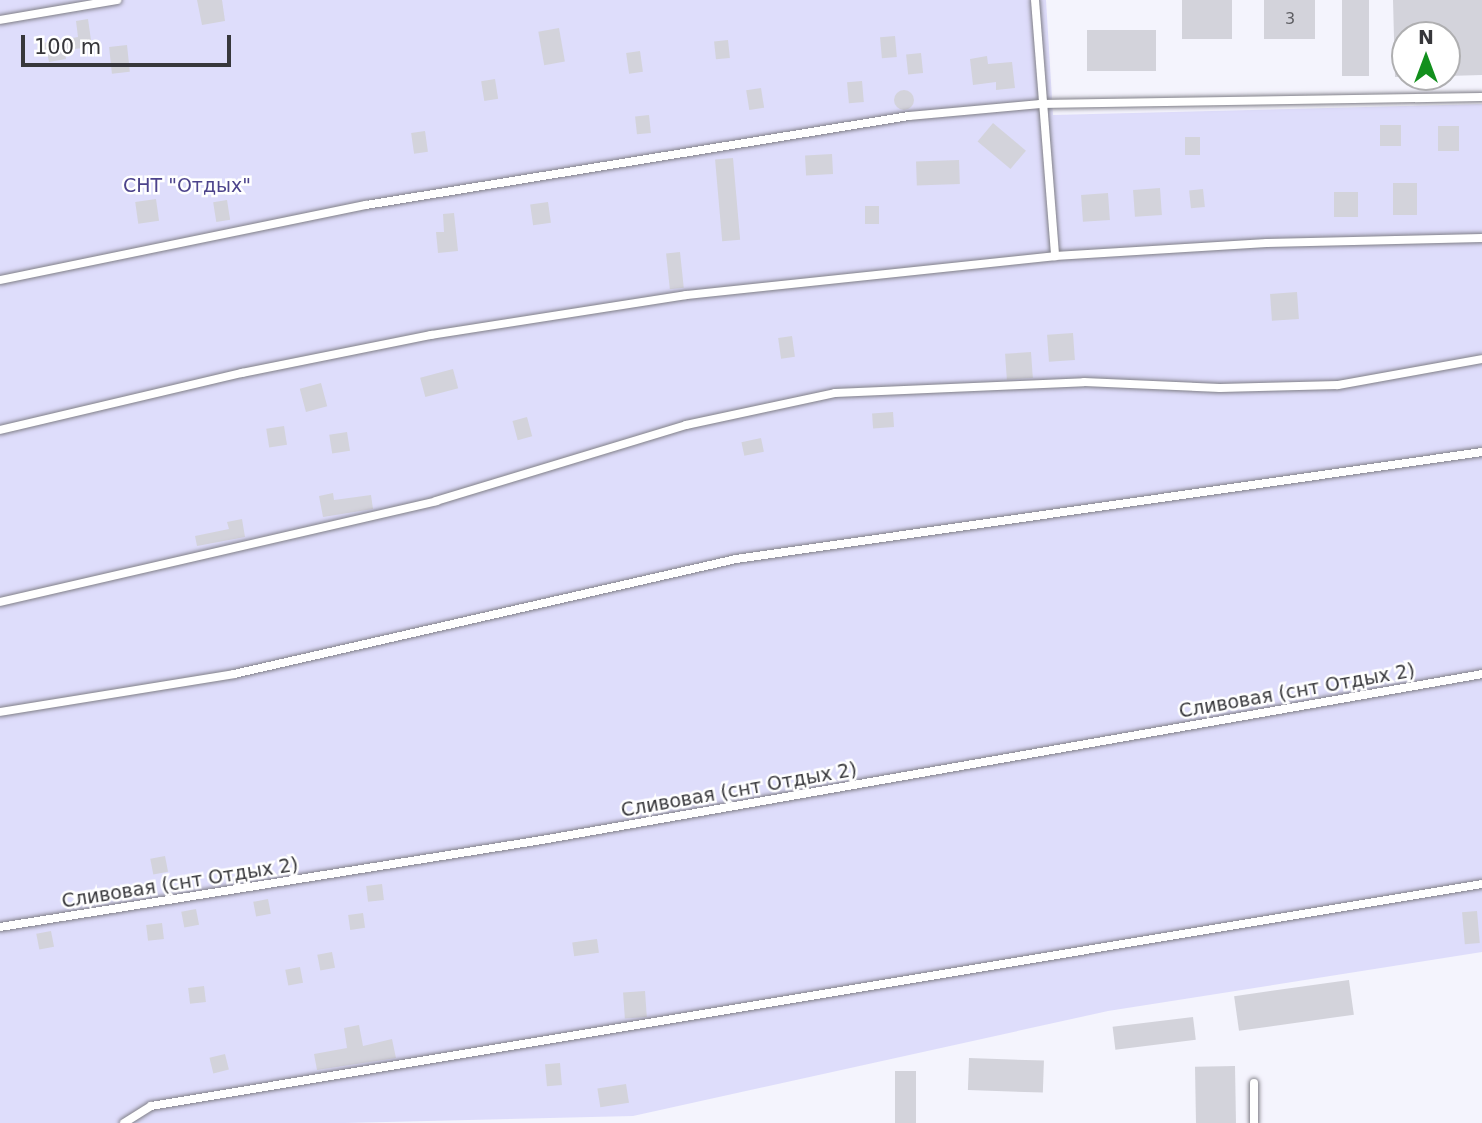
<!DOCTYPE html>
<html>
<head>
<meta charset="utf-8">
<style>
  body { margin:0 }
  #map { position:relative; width:1482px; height:1123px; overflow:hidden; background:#f4f4fd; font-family:"DejaVu Sans",sans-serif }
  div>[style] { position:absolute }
  .green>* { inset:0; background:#deddfb }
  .building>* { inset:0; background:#d3d3db; transform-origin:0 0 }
  .round { border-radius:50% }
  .roads { filter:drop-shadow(0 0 2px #807f87) drop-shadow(0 0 2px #807f87) }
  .lane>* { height:8px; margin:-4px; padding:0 4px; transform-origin:4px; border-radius:4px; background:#fff }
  span { translate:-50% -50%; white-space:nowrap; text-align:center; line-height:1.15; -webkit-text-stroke:5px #fff; paint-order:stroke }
  .number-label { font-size:16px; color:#5e5e63 }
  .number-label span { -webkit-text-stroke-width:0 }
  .park-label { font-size:19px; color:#4d448c }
  .street-label { font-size:19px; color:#37373b }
  .north { position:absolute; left:1391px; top:21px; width:70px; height:70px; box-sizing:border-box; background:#fff; border:2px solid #afafb1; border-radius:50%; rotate:0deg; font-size:19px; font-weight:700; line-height:28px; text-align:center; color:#37373b }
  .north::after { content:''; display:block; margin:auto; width:24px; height:32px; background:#128f1d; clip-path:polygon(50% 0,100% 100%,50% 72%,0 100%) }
  .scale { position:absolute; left:21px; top:35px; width:210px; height:32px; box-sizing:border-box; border:4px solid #37373b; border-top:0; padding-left:9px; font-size:21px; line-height:24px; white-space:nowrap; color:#37373b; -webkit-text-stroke:5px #fff; paint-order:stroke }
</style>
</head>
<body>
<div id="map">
  <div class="green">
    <div style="clip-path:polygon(0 0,1046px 0,1053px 115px,1482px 104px,1482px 952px,1108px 1011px,633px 1116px,345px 1123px,0 1123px)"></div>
  </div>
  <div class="building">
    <div style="clip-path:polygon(197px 0,222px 0,225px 21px,202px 25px)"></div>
    <div style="left:1182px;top:0;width:50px;height:39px"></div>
    <div style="left:1264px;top:0;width:51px;height:39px"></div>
    <div style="left:1342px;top:0;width:27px;height:76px"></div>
    <div style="clip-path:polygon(1393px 0,1482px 0,1482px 75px,1447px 76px,1447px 35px,1405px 35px,1405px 77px,1395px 77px)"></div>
    <div style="clip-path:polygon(88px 19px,92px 47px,65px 50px,66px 59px,49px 62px,47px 52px,38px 54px,37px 44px,78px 37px,76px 21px)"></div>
    <div style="left:559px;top:28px;width:34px;height:21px;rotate:80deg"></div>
    <div style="left:1156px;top:30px;width:41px;height:69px;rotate:90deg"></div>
    <div style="left:895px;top:36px;width:21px;height:15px;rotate:85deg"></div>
    <div style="left:728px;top:40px;width:18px;height:14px;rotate:84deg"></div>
    <div style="left:127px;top:45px;width:27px;height:18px;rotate:84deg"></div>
    <div style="left:640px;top:51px;width:21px;height:14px;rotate:82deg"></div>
    <div style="left:921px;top:53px;width:20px;height:15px;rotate:84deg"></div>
    <div style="clip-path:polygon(987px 56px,988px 64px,1012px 62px,1015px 88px,996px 90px,996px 82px,973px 85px,970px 59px)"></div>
    <div style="left:495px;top:79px;width:20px;height:14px;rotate:81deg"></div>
    <div style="left:862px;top:81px;width:21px;height:15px;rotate:85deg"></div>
    <div style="left:761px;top:88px;width:20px;height:15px;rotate:81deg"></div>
    <div class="round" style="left:894px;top:90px;width:20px;height:20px"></div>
    <div style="left:649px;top:115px;width:18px;height:14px;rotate:84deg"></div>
    <div style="left:993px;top:123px;width:43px;height:24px;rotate:40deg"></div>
    <div style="left:1380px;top:125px;width:21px;height:21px"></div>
    <div style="left:1438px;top:126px;width:21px;height:25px"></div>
    <div style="left:425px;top:131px;width:21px;height:14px;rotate:82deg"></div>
    <div style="left:1185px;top:137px;width:15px;height:18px"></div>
    <div style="left:832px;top:154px;width:20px;height:27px;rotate:87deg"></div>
    <div style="left:733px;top:158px;width:82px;height:18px;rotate:85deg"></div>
    <div style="left:959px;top:160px;width:24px;height:43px;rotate:88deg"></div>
    <div style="left:1393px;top:183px;width:24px;height:32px"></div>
    <div style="left:1160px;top:188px;width:27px;height:27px;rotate:86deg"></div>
    <div style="left:1203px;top:189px;width:18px;height:14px;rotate:84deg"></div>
    <div style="left:1334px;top:192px;width:24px;height:25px"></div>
    <div style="left:1108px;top:193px;width:27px;height:27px;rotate:86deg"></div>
    <div style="left:156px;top:199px;width:22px;height:21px;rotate:82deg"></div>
    <div style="left:227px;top:200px;width:20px;height:14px;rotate:81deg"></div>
    <div style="left:548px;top:202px;width:21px;height:18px;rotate:82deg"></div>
    <div style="left:865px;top:206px;width:14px;height:18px"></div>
    <div style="clip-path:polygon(454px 213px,458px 251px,438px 253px,436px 232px,444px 232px,443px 214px)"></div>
    <div style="left:680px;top:252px;width:36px;height:14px;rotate:84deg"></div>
    <div style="left:1297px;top:292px;width:27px;height:27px;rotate:86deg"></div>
    <div style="left:1073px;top:333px;width:27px;height:26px;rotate:86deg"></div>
    <div style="left:792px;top:336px;width:21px;height:14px;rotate:82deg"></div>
    <div style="left:1031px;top:352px;width:26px;height:26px;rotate:86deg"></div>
    <div style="left:453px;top:369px;width:20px;height:34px;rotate:75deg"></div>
    <div style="left:321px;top:383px;width:24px;height:22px;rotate:75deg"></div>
    <div style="left:893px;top:412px;width:15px;height:21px;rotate:86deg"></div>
    <div style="left:527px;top:417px;width:20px;height:15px;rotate:75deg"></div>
    <div style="left:284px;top:426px;width:19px;height:18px;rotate:81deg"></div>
    <div style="left:347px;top:432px;width:19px;height:18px;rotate:81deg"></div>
    <div style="left:761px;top:438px;width:14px;height:20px;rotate:78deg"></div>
    <div style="clip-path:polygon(333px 493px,334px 500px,371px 495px,373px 509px,323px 517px,319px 496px)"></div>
    <div style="clip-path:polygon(242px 519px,245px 537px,197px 546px,195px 536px,229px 529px,227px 522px)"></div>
    <div style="left:165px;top:856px;width:16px;height:15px;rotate:79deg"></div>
    <div style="left:382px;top:884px;width:16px;height:16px;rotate:83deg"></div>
    <div style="left:268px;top:899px;width:15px;height:15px;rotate:79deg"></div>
    <div style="left:196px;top:909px;width:16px;height:15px;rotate:79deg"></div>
    <div style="left:1477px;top:911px;width:32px;height:15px;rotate:85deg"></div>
    <div style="left:363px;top:913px;width:15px;height:15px;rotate:82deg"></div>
    <div style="left:162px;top:923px;width:16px;height:16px;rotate:83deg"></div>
    <div style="left:51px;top:931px;width:16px;height:15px;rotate:79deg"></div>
    <div style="left:597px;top:939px;width:14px;height:25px;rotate:82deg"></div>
    <div style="left:332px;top:952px;width:16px;height:15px;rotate:79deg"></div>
    <div style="left:300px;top:967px;width:16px;height:15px;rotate:79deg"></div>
    <div style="left:1349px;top:980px;width:35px;height:116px;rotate:82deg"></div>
    <div style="left:204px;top:986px;width:16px;height:16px;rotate:83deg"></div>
    <div style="left:645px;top:991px;width:26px;height:22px;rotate:86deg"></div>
    <div style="left:1193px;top:1017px;width:23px;height:81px;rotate:83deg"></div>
    <div style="clip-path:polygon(359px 1025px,363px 1046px,392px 1039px,396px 1058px,317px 1070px,314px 1054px,347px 1048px,344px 1028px)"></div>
    <div style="left:225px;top:1054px;width:16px;height:16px;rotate:76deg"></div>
    <div style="left:969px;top:1058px;width:75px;height:32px;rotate:2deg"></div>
    <div style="left:560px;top:1063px;width:22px;height:15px;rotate:85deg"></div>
    <div style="left:1235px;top:1066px;width:57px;height:40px;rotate:89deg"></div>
    <div style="left:895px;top:1071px;width:21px;height:52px"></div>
    <div style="left:626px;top:1084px;width:19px;height:29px;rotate:81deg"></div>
  </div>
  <div class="roads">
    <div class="lane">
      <div style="left:1035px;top:0;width:257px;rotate:85.5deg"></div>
      <div style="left:0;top:20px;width:119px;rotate:-9.7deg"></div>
      <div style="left:0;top:280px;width:374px;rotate:-11.6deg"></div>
      <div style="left:366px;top:205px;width:550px;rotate:-9.31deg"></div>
      <div style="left:909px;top:116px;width:132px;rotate:-5.2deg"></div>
      <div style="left:1040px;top:104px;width:442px;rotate:-0.9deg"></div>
      <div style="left:0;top:430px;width:249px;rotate:-13.3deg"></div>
      <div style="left:242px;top:373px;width:193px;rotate:-11.4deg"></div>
      <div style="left:431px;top:335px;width:258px;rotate:-8.9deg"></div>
      <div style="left:686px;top:295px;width:371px;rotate:-6deg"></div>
      <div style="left:1055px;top:256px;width:212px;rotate:-3.5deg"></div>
      <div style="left:1267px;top:243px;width:215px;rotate:-1.3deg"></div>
      <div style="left:0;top:602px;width:448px;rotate:-13deg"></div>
      <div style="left:436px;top:501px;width:261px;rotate:-16.9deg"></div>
      <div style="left:686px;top:425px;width:152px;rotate:-12.1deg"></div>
      <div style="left:835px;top:393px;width:249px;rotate:-2.5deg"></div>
      <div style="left:1084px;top:382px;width:136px;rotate:2.5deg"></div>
      <div style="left:1220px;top:388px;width:118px;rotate:-1.5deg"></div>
      <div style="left:1338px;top:385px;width:146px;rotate:-10.2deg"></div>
      <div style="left:0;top:712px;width:237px;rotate:-9.2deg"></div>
      <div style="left:234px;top:674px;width:515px;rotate:-12.9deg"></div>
      <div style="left:736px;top:559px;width:754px;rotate:-8.16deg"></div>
      <div style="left:0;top:927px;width:549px;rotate:-9.12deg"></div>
      <div style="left:542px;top:840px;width:955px;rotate:-10.01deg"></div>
      <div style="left:1254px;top:1083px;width:40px;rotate:90deg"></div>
      <div style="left:124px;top:1123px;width:32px;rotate:-32deg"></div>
      <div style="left:151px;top:1106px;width:1349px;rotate:-9.47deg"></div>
    </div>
  </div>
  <div class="number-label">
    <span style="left:1290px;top:19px">3</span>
  </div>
  <div class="park-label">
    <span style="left:187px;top:186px">СНТ "Отдых"</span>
  </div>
  <div class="street-label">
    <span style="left:1297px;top:691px;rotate:-10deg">Сливовая (снт Отдых 2)</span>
    <span style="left:739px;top:790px;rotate:-10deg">Сливовая (снт Отдых 2)</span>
    <span style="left:180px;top:883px;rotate:-9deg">Сливовая (снт Отдых 2)</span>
  </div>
  <div class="north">N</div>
  <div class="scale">100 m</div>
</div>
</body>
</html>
